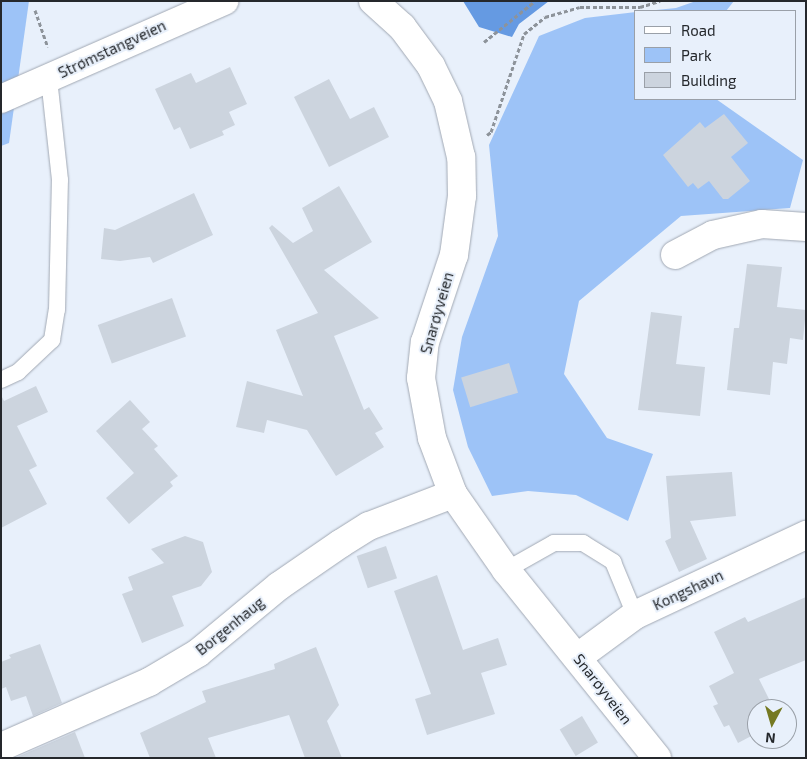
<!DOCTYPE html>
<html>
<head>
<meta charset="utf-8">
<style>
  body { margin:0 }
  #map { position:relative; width:807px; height:759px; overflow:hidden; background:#e8f0fb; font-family:"Exo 2",sans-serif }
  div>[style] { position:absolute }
  .green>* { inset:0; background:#9dc3f7 }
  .water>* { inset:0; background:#659ae2 }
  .building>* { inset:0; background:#ccd4de; transform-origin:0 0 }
  .path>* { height:3px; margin-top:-1.5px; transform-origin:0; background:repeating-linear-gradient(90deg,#8d939a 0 4px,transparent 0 6.5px) }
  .roads { filter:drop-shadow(0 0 1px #a1a8b3) drop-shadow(0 0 1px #a1a8b3) }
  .service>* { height:16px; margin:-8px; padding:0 8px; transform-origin:8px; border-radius:8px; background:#fff }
  .minor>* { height:28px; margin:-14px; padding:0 14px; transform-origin:14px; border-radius:14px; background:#fff }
  .tertiary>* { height:28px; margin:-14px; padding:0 14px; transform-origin:14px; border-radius:14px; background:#fff }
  span { translate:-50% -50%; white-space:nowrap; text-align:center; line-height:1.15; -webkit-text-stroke:4px #e8f0fb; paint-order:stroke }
  .street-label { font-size:15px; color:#25282c }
  .frame { position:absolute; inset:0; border:2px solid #25282c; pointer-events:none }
  .legend { position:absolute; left:634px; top:10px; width:162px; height:90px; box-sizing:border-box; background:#e8f0fb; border:1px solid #9aa0a8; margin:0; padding:6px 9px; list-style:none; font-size:15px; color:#25282c }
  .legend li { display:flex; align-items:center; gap:10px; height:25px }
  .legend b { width:25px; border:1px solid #9aa0a8 }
  .north { position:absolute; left:747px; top:699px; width:50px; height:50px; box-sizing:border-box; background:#e8f0fb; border:1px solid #9aa0a8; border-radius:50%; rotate:186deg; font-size:14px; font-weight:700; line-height:20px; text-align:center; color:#25282c }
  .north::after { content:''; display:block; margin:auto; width:18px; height:22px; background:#757922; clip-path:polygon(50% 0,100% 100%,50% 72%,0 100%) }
</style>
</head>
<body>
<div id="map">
  <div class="green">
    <div style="clip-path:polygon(1px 1px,29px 1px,9px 143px,1px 146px)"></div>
    <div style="clip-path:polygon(696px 1px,734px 1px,726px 11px,646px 11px,676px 8px)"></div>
    <div style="clip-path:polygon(636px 12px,636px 99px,716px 99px,803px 160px,790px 208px,681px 216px,579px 301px,564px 374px,607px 438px,653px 454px,628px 521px,576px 495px,528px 491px,492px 496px,468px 447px,453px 390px,462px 337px,498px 236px,489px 145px,539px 36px,585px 18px)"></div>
  </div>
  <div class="water">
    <div style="clip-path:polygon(463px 1px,549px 1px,519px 24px,512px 37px,479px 27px)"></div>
  </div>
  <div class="building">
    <div style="clip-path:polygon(230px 67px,247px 104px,229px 112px,235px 125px,222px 131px,224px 135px,190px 149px,180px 127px,174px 130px,155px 89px,191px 73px,196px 83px)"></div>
    <div style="clip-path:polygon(329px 79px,350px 119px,374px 107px,389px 137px,329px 167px,294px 97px)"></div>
    <div style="clip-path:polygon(724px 114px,748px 143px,731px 157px,750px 181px,728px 199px,723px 199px,709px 181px,698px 189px,693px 183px,688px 187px,663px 155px,700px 122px,705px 128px)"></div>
    <div style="clip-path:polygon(339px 186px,372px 242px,324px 270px,379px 318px,334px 336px,364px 410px,369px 407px,383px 429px,375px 433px,384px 447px,336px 476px,307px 430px,267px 420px,264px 433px,236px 427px,247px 381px,303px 396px,276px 330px,318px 313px,269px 228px,272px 225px,293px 243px,313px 231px,302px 208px)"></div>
    <div style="clip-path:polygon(194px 193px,213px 235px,153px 263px,150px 257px,120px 261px,101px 259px,104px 228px,115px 230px)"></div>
    <div style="clip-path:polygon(747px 264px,782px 267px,777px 307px,806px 310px,803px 340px,790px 338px,787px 364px,773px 362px,770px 395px,727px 390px,734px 328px,739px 328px)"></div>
    <div style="left:172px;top:298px;width:41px;height:79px;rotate:70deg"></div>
    <div style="clip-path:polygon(651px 312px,682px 316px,676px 364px,705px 367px,700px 416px,638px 410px)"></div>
    <div style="left:509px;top:363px;width:31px;height:50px;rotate:73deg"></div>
    <div style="clip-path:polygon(36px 386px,48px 412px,17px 426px,37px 466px,29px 470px,47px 504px,1px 528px,1px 395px,4px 401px)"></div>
    <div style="clip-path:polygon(130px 400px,150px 422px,142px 429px,158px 446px,154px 449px,178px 476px,170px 482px,173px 486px,129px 524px,106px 498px,134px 473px,96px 431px)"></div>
    <div style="clip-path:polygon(732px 472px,736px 516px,690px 521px,707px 559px,679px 572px,665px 541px,671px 538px,666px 476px)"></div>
    <div style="clip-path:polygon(185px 536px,203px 542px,212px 572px,201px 586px,172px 596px,184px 626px,142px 643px,122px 594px,133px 590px,128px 577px,164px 563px,151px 549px)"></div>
    <div style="left:386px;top:546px;width:34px;height:31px;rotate:71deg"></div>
    <div style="clip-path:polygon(437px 575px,463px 650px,498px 638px,507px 665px,481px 673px,495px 714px,427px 735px,415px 699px,431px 694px,394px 591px)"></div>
    <div style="clip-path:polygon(806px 597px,806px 660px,759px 679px,770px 701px,765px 704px,767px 709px,757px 709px,757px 733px,738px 743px,729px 725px,724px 727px,713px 706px,718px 704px,709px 686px,734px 673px,714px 632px,745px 617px,748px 622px)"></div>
    <div style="clip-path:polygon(40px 644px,62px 703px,33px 716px,26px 696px,11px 701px,6px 687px,1px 689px,1px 662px,11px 658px,9px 655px)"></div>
    <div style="clip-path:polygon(316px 647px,339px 705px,327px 721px,342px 758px,305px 758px,289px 715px,208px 738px,216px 758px,150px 758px,140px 733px,206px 702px,202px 691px,275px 669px,274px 664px)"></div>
    <div style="left:582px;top:716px;width:31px;height:26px;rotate:59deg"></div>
    <div style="clip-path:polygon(75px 732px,85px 758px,15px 758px)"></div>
  </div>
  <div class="path">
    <div style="left:35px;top:10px;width:39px;rotate:71deg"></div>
    <div style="left:484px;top:42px;width:65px;rotate:-38.8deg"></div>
    <div style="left:487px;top:135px;width:5px;rotate:-37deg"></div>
    <div style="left:491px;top:132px;width:103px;rotate:-71.4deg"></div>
    <div style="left:524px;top:34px;width:27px;rotate:-39deg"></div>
    <div style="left:545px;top:17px;width:36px;rotate:-16deg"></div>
    <div style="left:580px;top:7px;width:60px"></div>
    <div style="left:640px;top:7px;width:21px;rotate:-17deg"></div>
  </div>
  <div class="roads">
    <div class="service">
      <div style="left:1px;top:380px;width:19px;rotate:-25deg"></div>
      <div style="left:18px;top:372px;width:47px;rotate:-43.3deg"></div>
      <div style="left:52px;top:340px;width:30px;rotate:-81deg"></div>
      <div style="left:57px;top:310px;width:130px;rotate:-88.7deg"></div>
      <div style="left:60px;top:180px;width:103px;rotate:-96.2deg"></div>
      <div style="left:506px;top:570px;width:55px;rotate:-29.4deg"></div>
      <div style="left:554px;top:543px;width:29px"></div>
      <div style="left:583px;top:543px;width:36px;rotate:32deg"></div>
      <div style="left:613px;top:562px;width:57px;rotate:67.5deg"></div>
    </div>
    <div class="minor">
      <div style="left:1px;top:99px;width:244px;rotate:-23.7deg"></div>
      <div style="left:675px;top:255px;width:43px;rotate:-27.8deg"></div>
      <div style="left:713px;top:235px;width:50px;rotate:-12.7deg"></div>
      <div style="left:762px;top:224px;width:44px;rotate:3.9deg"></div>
      <div style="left:578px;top:657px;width:71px;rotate:-36.4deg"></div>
      <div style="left:635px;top:615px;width:189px;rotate:-25.1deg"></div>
      <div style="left:1px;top:747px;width:162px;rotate:-23.7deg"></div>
      <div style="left:149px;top:682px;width:57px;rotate:-30.6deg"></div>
      <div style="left:198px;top:653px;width:105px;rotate:-39.6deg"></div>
      <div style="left:279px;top:586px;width:74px;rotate:-34.5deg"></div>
      <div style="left:340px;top:544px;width:34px;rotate:-32deg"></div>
      <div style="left:369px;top:526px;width:90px;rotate:-20.9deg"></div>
      <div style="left:453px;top:494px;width:60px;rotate:-110.6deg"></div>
      <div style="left:432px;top:438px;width:61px;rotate:-100.4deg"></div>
      <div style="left:421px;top:378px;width:36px;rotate:-84deg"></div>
      <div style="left:425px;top:342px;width:92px;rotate:-71.6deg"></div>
      <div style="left:454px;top:255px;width:60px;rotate:-82.3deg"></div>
      <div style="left:462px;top:196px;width:39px;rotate:-91deg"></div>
      <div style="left:461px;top:157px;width:57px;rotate:-103.1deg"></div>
      <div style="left:448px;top:101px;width:39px;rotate:-116deg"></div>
      <div style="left:431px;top:66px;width:49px;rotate:-126.6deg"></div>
      <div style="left:402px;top:27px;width:39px;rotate:-138deg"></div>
    </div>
    <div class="tertiary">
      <div style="left:453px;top:494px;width:93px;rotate:55.1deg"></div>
      <div style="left:506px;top:570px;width:241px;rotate:51.2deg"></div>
    </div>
  </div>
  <div class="street-label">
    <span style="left:112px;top:49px;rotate:-25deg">Strømstangveien</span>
    <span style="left:437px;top:313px;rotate:-74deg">Snarøyveien</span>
    <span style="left:688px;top:590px;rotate:-25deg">Kongshavn</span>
    <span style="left:230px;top:626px;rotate:-39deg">Borgenhaug</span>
    <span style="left:603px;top:689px;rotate:52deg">Snarøyveien</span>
  </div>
  <div class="frame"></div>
  <ul class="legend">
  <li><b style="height:6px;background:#fff"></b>Road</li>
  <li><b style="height:14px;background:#9dc3f7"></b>Park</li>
  <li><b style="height:14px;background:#ccd4de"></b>Building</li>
  </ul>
  <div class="north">N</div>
</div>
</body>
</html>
